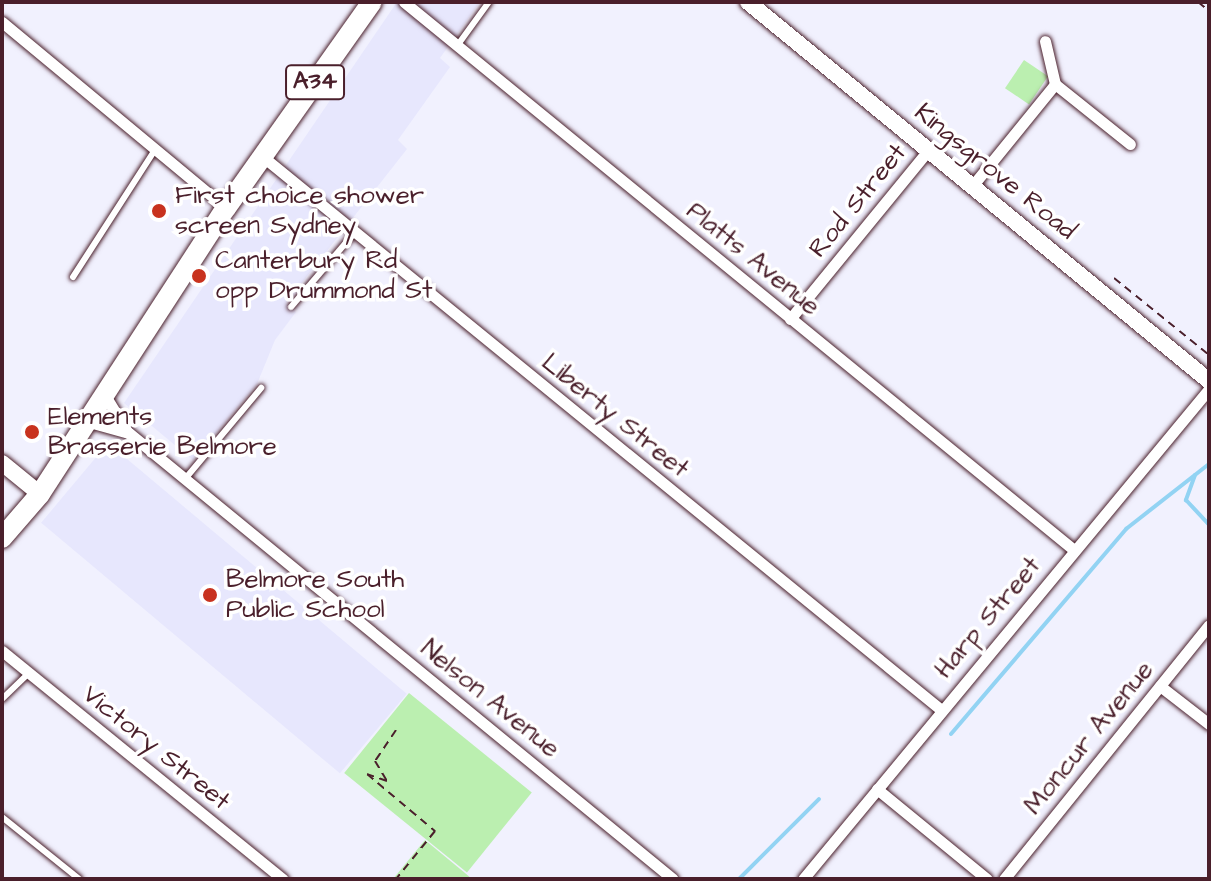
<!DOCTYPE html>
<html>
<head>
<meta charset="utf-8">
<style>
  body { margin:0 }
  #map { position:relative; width:1211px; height:881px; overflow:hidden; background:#f1f1fe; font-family:"Architects Daughter",sans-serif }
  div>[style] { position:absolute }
  .built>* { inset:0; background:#e7e7fd; transform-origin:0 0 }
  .green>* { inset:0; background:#bbefb0; transform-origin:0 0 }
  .stream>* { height:4px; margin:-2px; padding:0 2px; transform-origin:2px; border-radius:2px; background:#92d3f3 }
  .path>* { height:2px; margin-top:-1px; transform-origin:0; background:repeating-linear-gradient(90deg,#4a1f2b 0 8px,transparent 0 14px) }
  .roads { filter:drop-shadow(0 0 2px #4a1f2b) drop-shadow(0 0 2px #4a1f2b) }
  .lane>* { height:6px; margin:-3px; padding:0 3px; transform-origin:3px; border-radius:3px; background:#fff }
  .street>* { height:11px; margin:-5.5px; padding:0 5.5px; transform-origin:5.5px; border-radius:5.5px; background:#fff }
  .secondary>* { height:16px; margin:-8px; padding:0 8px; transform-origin:8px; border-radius:8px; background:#fff }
  .highway>* { height:20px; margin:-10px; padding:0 10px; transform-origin:10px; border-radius:10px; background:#fff }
  .dots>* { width:22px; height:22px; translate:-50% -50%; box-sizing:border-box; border:4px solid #fff; border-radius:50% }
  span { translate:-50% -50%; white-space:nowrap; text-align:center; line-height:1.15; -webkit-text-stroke:7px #fff; paint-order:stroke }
  .shield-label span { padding:2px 6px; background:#fff; border:2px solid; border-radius:6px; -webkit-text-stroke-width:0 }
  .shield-label { font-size:24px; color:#4a1f2b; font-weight:700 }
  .street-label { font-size:26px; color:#4a1f2b }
  .poi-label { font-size:26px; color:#4a1f2b }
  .left { translate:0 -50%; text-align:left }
  .frame { position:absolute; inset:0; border:4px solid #4a1f2b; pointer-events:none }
</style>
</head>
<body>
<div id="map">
  <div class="built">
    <div style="clip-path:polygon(397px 2px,480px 2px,440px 58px,450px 67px,398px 140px,407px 149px,286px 303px,296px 312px,275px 340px,257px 384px,193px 460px,124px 403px)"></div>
    <div style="left:108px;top:443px;width:390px;height:104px;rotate:40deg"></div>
  </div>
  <div class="green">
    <div style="left:1024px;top:60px;width:29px;height:34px;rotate:34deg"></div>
    <div style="left:409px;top:693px;width:158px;height:103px;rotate:39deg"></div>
    <div style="clip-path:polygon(425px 840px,465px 873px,472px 879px,393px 879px)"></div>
  </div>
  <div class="stream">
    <div style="left:1195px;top:475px;width:27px;rotate:110deg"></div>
    <div style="left:1186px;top:500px;width:34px;rotate:47deg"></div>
    <div style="left:951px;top:734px;width:270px;rotate:-49.5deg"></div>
    <div style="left:1126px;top:529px;width:105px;rotate:-38.1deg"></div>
    <div style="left:739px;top:879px;width:113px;rotate:-45deg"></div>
  </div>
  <div class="path">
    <div style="left:1198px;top:2px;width:14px;rotate:39deg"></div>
    <div style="left:1114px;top:278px;width:122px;rotate:39deg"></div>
    <div style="left:396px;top:730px;width:37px;rotate:124deg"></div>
    <div style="left:375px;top:761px;width:23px;rotate:59deg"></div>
    <div style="left:387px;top:781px;width:21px;rotate:-161deg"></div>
    <div style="left:367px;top:774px;width:89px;rotate:40deg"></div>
    <div style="left:435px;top:831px;width:62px;rotate:129.1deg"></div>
  </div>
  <div class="roads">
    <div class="lane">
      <div style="left:457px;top:46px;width:54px;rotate:-54deg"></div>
      <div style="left:73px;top:277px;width:151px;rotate:-57.2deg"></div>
      <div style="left:291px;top:307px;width:100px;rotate:-49.5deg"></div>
      <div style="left:185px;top:479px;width:119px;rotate:-50.1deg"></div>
      <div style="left:2px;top:699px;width:36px;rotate:-44deg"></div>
      <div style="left:2px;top:817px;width:99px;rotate:38.8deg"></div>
    </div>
    <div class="street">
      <div style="left:404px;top:2px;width:866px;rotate:39.28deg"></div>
      <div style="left:2px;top:22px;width:291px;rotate:39.7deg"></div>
      <div style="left:1055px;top:84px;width:96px;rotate:38.7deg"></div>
      <div style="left:262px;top:156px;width:875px;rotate:39.2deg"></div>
      <div style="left:973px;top:185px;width:130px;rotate:-50.9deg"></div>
      <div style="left:1055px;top:84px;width:44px;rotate:-103.1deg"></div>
      <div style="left:790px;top:319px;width:220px;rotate:-50.7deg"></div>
      <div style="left:106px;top:397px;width:42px;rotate:58.6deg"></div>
      <div style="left:89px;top:422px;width:41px;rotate:15.4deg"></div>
      <div style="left:129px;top:433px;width:703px;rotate:39.35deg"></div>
      <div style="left:2px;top:651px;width:362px;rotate:39.1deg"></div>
      <div style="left:1160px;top:686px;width:62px;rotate:37.8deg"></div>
      <div style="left:877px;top:789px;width:142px;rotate:39.3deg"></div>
      <div style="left:803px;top:879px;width:636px;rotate:-50.36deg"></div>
      <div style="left:1004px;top:879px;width:326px;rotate:-51.1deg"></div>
    </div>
    <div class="secondary">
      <div style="left:748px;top:2px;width:597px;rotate:39.42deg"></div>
      <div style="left:2px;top:463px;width:49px;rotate:39.2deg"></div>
    </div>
    <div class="highway">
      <div style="left:2px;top:538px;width:58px;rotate:-49.2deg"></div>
      <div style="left:40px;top:494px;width:341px;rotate:-57deg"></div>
      <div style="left:226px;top:208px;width:252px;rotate:-54.7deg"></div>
    </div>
  </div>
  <div class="dots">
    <div style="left:159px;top:211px;background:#c8321e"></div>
    <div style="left:199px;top:276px;background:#c8321e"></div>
    <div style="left:32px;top:432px;background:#c8321e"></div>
    <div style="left:210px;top:595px;background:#c8321e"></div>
  </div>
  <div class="shield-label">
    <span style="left:315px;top:82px">A34</span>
  </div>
  <div class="street-label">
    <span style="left:995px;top:172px;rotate:39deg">Kingsgrove Road</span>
    <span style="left:858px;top:201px;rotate:-51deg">Rod Street</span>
    <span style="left:753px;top:259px;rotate:39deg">Platts Avenue</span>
    <span style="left:615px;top:416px;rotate:39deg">Liberty Street</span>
    <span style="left:988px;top:618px;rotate:-50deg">Harp Street</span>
    <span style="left:490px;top:699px;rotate:39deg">Nelson Avenue</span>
    <span style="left:1089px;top:738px;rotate:-51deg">Moncur Avenue</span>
    <span style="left:156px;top:748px;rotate:39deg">Victory Street</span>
  </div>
  <div class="poi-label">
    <span class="left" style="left:175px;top:211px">First choice shower<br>screen Sydney</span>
    <span class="left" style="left:215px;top:276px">Canterbury Rd<br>opp Drummond St</span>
    <span class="left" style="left:48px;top:432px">Elements<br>Brasserie Belmore</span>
    <span class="left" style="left:226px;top:595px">Belmore South<br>Public School</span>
  </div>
  <div class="frame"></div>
</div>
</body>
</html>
